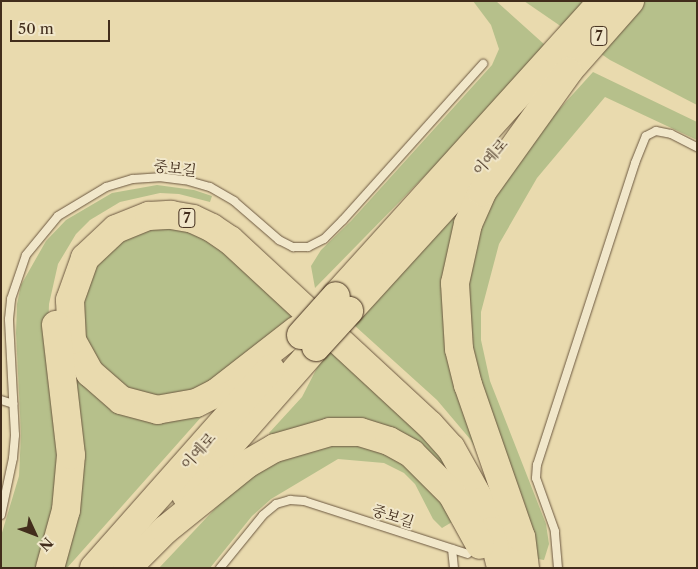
<!DOCTYPE html>
<html>
<head>
<meta charset="utf-8">
<style>
  body { margin:0 }
  #map { position:relative; width:698px; height:569px; overflow:hidden; background:#e9daae; font-family:"Libre Caslon Text","Noto Serif KR",serif }
  div>[style] { position:absolute }
  .green>* { inset:0; background:#b6c08b }
  .roads { filter:drop-shadow(0 0 1px #6c5840) drop-shadow(0 0 1px #6c5840) }
  .lane>* { height:8px; margin:-4px; padding:0 4px; transform-origin:4px; border-radius:4px; background:#f1e7ca }
  .highway>* { height:28px; margin:-14px; padding:0 14px; transform-origin:14px; border-radius:14px; background:#e9daae }
  .bridges { filter:drop-shadow(0 0 1px #422d1c) drop-shadow(0 0 1px #422d1c) }
  .highway-bridge>* { height:28px; margin:-14px; padding:0 14px; transform-origin:14px; border-radius:14px; background:#e9daae }
  span { translate:-50% -50%; white-space:nowrap; text-align:center; line-height:1.15; -webkit-text-stroke:4px #f1e7ca; paint-order:stroke }
  .shield-label span { padding:1px 4px; background:#f1e7ca; border:1px solid; border-radius:4px; -webkit-text-stroke-width:0 }
  .shield-label { font-size:14px; color:#422d1c; font-weight:700 }
  .street-label { font-size:15px; color:#422d1c }
  .frame { position:absolute; inset:0; border:2px solid #422d1c; pointer-events:none }
  .north { position:absolute; left:10px; top:509px; width:50px; height:50px; -webkit-text-stroke:4px #f1e7ca; paint-order:stroke; rotate:133deg; font-size:14px; font-weight:700; line-height:20px; text-align:center; color:#422d1c }
  .north::after { content:''; display:block; margin:auto; width:18px; height:22px; background:#422d1c; clip-path:polygon(50% 0,100% 100%,50% 72%,0 100%) }
  .scale { position:absolute; left:10px; top:20px; width:100px; height:22px; box-sizing:border-box; border:2px solid #422d1c; border-top:0; padding-left:6px; font-size:15px; line-height:18px; white-space:nowrap; color:#422d1c; -webkit-text-stroke:4px #f1e7ca; paint-order:stroke }
</style>
</head>
<body>
<div id="map">
  <div class="green">
    <div style="clip-path:polygon(473px 1px,496px 1px,545px 45px,461px 139px,315px 288px,311px 266px,321px 250px,351px 221px,492px 65px,499px 49px,491px 25px)"></div>
    <div style="clip-path:polygon(524px 1px,697px 1px,697px 105px,610px 60px)"></div>
    <div style="clip-path:polygon(593px 72px,697px 122px,697px 140px,605px 97px,537px 178px,499px 244px,481px 312px,481px 340px,490px 381px,546px 524px,549px 544px,544px 560px,538px 559px,525px 505px,477px 374px,464px 288px,483px 213px,534px 137px)"></div>
    <div style="clip-path:polygon(157px 185px,194px 190px,212px 196px,210px 202px,179px 194px,160px 193px,120px 202px,90px 220px,76px 234px,58px 264px,49px 304px,48px 334px,56px 398px,60px 493px,41px 568px,1px 568px,1px 536px,19px 476px,21px 434px,16px 333px,17px 304px,21px 285px,46px 241px,66px 220px,112px 193px)"></div>
    <div style="clip-path:polygon(460px 206px,453px 241px,485px 464px,470px 439px,437px 400px,354px 325px)"></div>
    <div style="clip-path:polygon(147px 223px,208px 233px,296px 311px,266px 344px,207px 390px,144px 399px,105px 377px,78px 327px,91px 259px)"></div>
    <div style="clip-path:polygon(333px 348px,414px 419px,465px 486px,411px 446px,277px 440px,269px 433px,302px 397px,319px 364px)"></div>
    <div style="clip-path:polygon(71px 367px,83px 378px,203px 415px,67px 568px,58px 568px)"></div>
    <div style="clip-path:polygon(330px 442px,380px 448px,432px 484px,452px 522px,442px 528px,433px 519px,415px 484px,404px 473px,384px 463px,338px 459px,271px 499px,252px 516px,210px 568px,159px 568px,227px 496px,268px 465px)"></div>
  </div>
  <div class="roads">
    <div class="lane">
      <div style="left:1px;top:400px;width:13px;rotate:18deg"></div>
      <div style="left:1px;top:515px;width:58px;rotate:-78.1deg"></div>
      <div style="left:13px;top:458px;width:23px;rotate:-85deg"></div>
      <div style="left:15px;top:435px;width:116px;rotate:-93deg"></div>
      <div style="left:9px;top:319px;width:20px;rotate:-84deg"></div>
      <div style="left:11px;top:299px;width:46px;rotate:-71.2deg"></div>
      <div style="left:26px;top:255px;width:50px;rotate:-50.6deg"></div>
      <div style="left:58px;top:216px;width:56px;rotate:-31.1deg"></div>
      <div style="left:106px;top:187px;width:28px;rotate:-17deg"></div>
      <div style="left:133px;top:179px;width:26px;rotate:-4deg"></div>
      <div style="left:159px;top:177px;width:26px;rotate:7deg"></div>
      <div style="left:185px;top:180px;width:26px;rotate:16deg"></div>
      <div style="left:210px;top:187px;width:28px;rotate:30deg"></div>
      <div style="left:234px;top:201px;width:60px;rotate:40.9deg"></div>
      <div style="left:279px;top:240px;width:16px;rotate:27deg"></div>
      <div style="left:293px;top:247px;width:15px"></div>
      <div style="left:308px;top:247px;width:18px;rotate:-27deg"></div>
      <div style="left:324px;top:239px;width:27px;rotate:-45deg"></div>
      <div style="left:343px;top:220px;width:210px;rotate:-48.1deg"></div>
      <div style="left:452px;top:549px;width:19px;rotate:84deg"></div>
      <div style="left:220px;top:568px;width:68px;rotate:-50.9deg"></div>
      <div style="left:263px;top:515px;width:17px;rotate:-40deg"></div>
      <div style="left:276px;top:504px;width:15px;rotate:-16deg"></div>
      <div style="left:290px;top:500px;width:14px;rotate:4deg"></div>
      <div style="left:304px;top:501px;width:172px;rotate:17.9deg"></div>
      <div style="left:558px;top:568px;width:37px;rotate:-95deg"></div>
      <div style="left:555px;top:531px;width:56px;rotate:-109.7deg"></div>
      <div style="left:536px;top:478px;width:13px;rotate:-86deg"></div>
      <div style="left:537px;top:465px;width:318px;rotate:-72deg"></div>
      <div style="left:635px;top:163px;width:29px;rotate:-68deg"></div>
      <div style="left:646px;top:136px;width:11px;rotate:-27deg"></div>
      <div style="left:656px;top:131px;width:15px;rotate:11deg"></div>
      <div style="left:671px;top:134px;width:29px;rotate:27deg"></div>
    </div>
    <div class="highway">
      <div style="left:556px;top:85px;width:112px;rotate:-48.6deg"></div>
      <div style="left:336px;top:296px;width:398px;rotate:-47.9deg"></div>
      <div style="left:349px;top:311px;width:206px;rotate:-47.6deg"></div>
      <div style="left:297px;top:330px;width:103px;rotate:142.1deg"></div>
      <div style="left:216px;top:393px;width:22px;rotate:153deg"></div>
      <div style="left:196px;top:403px;width:39px;rotate:170deg"></div>
      <div style="left:158px;top:410px;width:38px;rotate:-165deg"></div>
      <div style="left:121px;top:400px;width:41px;rotate:-138.9deg"></div>
      <div style="left:90px;top:373px;width:38px;rotate:-119deg"></div>
      <div style="left:72px;top:340px;width:40px;rotate:-92.9deg"></div>
      <div style="left:70px;top:300px;width:45px;rotate:-70.3deg"></div>
      <div style="left:85px;top:258px;width:42px;rotate:-43.1deg"></div>
      <div style="left:116px;top:229px;width:35px;rotate:-22deg"></div>
      <div style="left:149px;top:216px;width:22px;rotate:-3deg"></div>
      <div style="left:171px;top:215px;width:22px;rotate:10deg"></div>
      <div style="left:193px;top:219px;width:21px;rotate:25deg"></div>
      <div style="left:212px;top:228px;width:22px;rotate:34deg"></div>
      <div style="left:230px;top:240px;width:272px;rotate:42.8deg"></div>
      <div style="left:430px;top:425px;width:31px;rotate:48deg"></div>
      <div style="left:451px;top:448px;width:62px;rotate:60.9deg"></div>
      <div style="left:481px;top:502px;width:31px;rotate:69deg"></div>
      <div style="left:492px;top:531px;width:38px;rotate:76deg"></div>
      <div style="left:186px;top:495px;width:197px;rotate:-48.7deg"></div>
      <div style="left:50px;top:568px;width:60px;rotate:-74.6deg"></div>
      <div style="left:66px;top:510px;width:55px;rotate:-84.8deg"></div>
      <div style="left:71px;top:455px;width:131px;rotate:-96.6deg"></div>
      <div style="left:94px;top:568px;width:266px;rotate:-48.5deg"></div>
      <div style="left:127px;top:568px;width:54px;rotate:-45deg"></div>
      <div style="left:165px;top:530px;width:105px;rotate:-38.8deg"></div>
      <div style="left:247px;top:464px;width:32px;rotate:-30deg"></div>
      <div style="left:275px;top:448px;width:57px;rotate:-16.2deg"></div>
      <div style="left:330px;top:432px;width:30px"></div>
      <div style="left:360px;top:432px;width:30px;rotate:17deg"></div>
      <div style="left:389px;top:441px;width:26px;rotate:29deg"></div>
      <div style="left:412px;top:454px;width:57px;rotate:45deg"></div>
      <div style="left:452px;top:494px;width:58px;rotate:61.2deg"></div>
      <div style="left:525px;top:568px;width:31px;rotate:-97deg"></div>
      <div style="left:521px;top:537px;width:161px;rotate:-109.2deg"></div>
      <div style="left:468px;top:385px;width:37px;rotate:-104deg"></div>
      <div style="left:459px;top:349px;width:66px;rotate:-93.5deg"></div>
      <div style="left:455px;top:283px;width:60px;rotate:-77.6deg"></div>
      <div style="left:468px;top:224px;width:35px;rotate:-66deg"></div>
      <div style="left:482px;top:192px;width:148px;rotate:-54.4deg"></div>
    </div>
  </div>
  <div class="bridges">
    <div class="highway-bridge">
      <div style="left:301px;top:335px;width:52px;rotate:-48.1deg"></div>
      <div style="left:316px;top:347px;width:49px;rotate:-47.5deg"></div>
    </div>
  </div>
  <div class="shield-label">
    <span style="left:599px;top:36px">7</span>
    <span style="left:187px;top:218px">7</span>
  </div>
  <div class="street-label">
    <span style="left:490px;top:157px;rotate:-48deg">이예로</span>
    <span style="left:175px;top:168px;rotate:7deg">중보길</span>
    <span style="left:198px;top:451px;rotate:-48deg">이예로</span>
    <span style="left:393px;top:516px;rotate:18deg">중보길</span>
  </div>
  <div class="frame"></div>
  <div class="north">N</div>
  <div class="scale">50 m</div>
</div>
</body>
</html>
